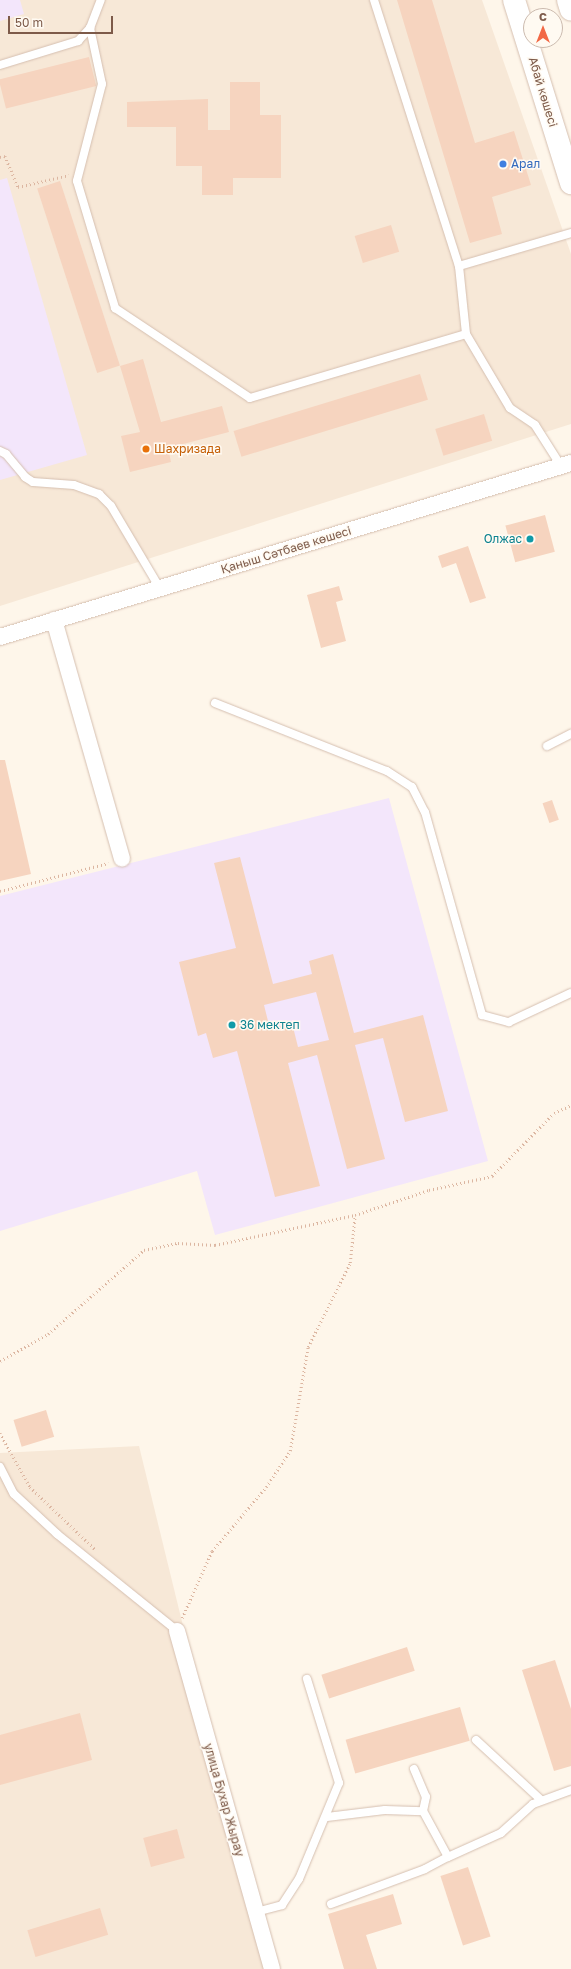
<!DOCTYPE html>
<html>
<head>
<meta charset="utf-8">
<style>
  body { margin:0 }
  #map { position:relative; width:571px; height:1969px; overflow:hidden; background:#fef6ea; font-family:"Golos Text",sans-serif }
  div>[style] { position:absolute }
  .residential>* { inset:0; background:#f7e8d7 }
  .education>* { inset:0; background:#f3e6fb }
  .building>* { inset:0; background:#f6d4bf; transform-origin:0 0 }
  .path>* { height:2.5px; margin-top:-1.25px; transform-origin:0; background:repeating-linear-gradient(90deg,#dcb6a1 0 1px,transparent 0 4px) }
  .roads { filter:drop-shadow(0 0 1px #d5bfb0) drop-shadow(0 0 1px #d5bfb0) }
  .service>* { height:8px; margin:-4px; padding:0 4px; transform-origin:4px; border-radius:4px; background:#fff }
  .minor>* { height:16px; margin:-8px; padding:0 8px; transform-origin:8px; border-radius:8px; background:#fff }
  .secondary>* { height:22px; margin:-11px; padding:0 11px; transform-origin:11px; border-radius:11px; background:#fff }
  .dots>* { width:11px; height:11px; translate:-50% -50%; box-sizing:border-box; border:2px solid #fffaf2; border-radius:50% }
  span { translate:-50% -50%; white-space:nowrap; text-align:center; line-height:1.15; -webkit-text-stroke:3px #fffaf2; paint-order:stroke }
  .street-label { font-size:12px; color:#7d5a49 }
  .shop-label { font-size:12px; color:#366cbe }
  .left { translate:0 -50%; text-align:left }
  .food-label { font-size:12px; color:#c56008 }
  .culture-label { font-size:12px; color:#0d838f }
  .right { translate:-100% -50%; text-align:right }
  .north { position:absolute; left:523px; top:8px; width:40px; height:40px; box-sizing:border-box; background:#fffaf2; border:1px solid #cbbaae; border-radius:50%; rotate:0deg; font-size:11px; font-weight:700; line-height:16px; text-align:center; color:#7d5a49 }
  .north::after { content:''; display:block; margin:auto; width:14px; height:18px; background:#f26845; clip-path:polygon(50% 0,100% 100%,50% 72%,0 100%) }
  .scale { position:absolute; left:8px; top:16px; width:105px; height:18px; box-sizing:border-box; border:2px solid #7d5a49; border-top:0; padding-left:5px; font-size:12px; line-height:14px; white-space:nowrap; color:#7d5a49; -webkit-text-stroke:3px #fffaf2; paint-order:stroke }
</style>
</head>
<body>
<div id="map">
  <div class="residential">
    <div style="clip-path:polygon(0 0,482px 0,571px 254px,571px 424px,0 606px)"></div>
    <div style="clip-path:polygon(139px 1446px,267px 1969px,0 1969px,0 1453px)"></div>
  </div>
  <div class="education">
    <div style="clip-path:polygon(0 0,20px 0,24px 14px,0 21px)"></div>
    <div style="clip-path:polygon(7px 178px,87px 455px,0 480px,0 180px)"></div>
    <div style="clip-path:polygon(389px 798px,488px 1161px,215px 1235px,197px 1171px,0 1231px,0 896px)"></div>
  </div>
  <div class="building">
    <div style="clip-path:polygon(397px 0,432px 0,475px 143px,514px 131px,531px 185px,492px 197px,502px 234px,470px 243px)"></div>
    <div style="left:89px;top:57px;width:30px;height:93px;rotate:76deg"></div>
    <div style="clip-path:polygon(230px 82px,260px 82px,260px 115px,281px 115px,281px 178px,233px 178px,233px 195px,202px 195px,202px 166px,176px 166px,176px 127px,127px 127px,127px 102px,208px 99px,208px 130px,230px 130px)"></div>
    <div style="left:60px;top:181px;width:194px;height:24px;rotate:72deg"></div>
    <div style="left:391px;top:225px;width:28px;height:38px;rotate:73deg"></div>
    <div style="clip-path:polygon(143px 359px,161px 422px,222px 406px,229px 432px,168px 448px,171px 462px,130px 472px,121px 436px,140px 432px,120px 366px)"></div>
    <div style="left:420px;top:374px;width:27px;height:195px;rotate:73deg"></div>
    <div style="left:484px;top:414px;width:28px;height:51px;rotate:73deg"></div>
    <div style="left:545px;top:515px;width:38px;height:41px;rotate:75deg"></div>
    <div style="clip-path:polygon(468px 546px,486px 598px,470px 603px,456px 563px,442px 568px,438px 556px)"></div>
    <div style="clip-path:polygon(339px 586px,343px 600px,336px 602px,346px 641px,321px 648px,307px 595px)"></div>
    <div style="clip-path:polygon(0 760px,5px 760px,31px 874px,0 881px)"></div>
    <div style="left:552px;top:800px;width:21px;height:10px;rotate:71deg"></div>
    <div style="clip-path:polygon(evenodd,240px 857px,273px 984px,312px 974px,309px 961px,333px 954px,354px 1033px,423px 1015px,448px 1111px,405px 1122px,383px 1038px,355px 1045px,385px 1159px,347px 1169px,317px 1055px,288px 1063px,320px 1186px,275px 1197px,237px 1051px,213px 1058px,206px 1033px,198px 1036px,179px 962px,236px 948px,214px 863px,240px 857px,316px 992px,329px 1040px,298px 1047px,292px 1023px,270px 1029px,264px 1005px,316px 992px)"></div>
    <div style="left:46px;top:1410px;width:28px;height:34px;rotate:73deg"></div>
    <div style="left:407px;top:1647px;width:25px;height:90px;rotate:72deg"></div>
    <div style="clip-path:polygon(555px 1660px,571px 1709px,571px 1766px,554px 1771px,522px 1670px)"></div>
    <div style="left:460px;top:1707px;width:35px;height:119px;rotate:74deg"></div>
    <div style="clip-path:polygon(80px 1713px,92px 1760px,0 1785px,0 1735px)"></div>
    <div style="left:177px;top:1829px;width:30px;height:35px;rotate:75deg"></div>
    <div style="left:468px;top:1867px;width:73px;height:29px;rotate:72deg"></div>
    <div style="clip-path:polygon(393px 1894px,402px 1924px,366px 1935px,377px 1969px,344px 1969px,328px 1914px)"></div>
    <div style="left:100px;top:1908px;width:28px;height:76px;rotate:73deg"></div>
  </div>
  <div class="path">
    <div style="left:0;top:157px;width:5px;rotate:-11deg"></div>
    <div style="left:5px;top:156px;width:34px;rotate:67deg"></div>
    <div style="left:18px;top:187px;width:52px;rotate:-13.2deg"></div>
    <div style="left:0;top:891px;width:112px;rotate:-14.5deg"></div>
    <div style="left:0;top:1361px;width:55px;rotate:-29.4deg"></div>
    <div style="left:48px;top:1334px;width:128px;rotate:-41.2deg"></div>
    <div style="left:144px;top:1250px;width:35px;rotate:-12deg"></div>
    <div style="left:178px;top:1243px;width:37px;rotate:3deg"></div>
    <div style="left:215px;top:1245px;width:143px;rotate:-12.1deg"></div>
    <div style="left:0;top:1433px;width:62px;rotate:60.9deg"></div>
    <div style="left:30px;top:1487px;width:91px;rotate:43.7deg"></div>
    <div style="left:182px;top:1618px;width:73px;rotate:-65.9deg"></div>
    <div style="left:212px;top:1551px;width:84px;rotate:-49.8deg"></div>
    <div style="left:266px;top:1487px;width:43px;rotate:-56.3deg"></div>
    <div style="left:290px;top:1451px;width:106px;rotate:-80.2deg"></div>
    <div style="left:308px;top:1347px;width:94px;rotate:-63.4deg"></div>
    <div style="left:350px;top:1263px;width:48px;rotate:-84.1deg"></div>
    <div style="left:355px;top:1215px;width:78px;rotate:-18.7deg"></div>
    <div style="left:429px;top:1190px;width:65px;rotate:-12.5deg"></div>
    <div style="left:492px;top:1176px;width:88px;rotate:-45.5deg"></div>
    <div style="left:554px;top:1113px;width:19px;rotate:-25deg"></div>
  </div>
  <div class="roads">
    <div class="service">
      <div style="left:374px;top:0;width:279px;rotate:72.3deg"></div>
      <div style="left:459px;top:266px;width:117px;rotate:-16.4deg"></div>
      <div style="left:90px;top:28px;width:57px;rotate:77.9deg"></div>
      <div style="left:102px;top:84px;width:100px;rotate:104.5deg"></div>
      <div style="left:77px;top:181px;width:133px;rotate:73.3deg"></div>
      <div style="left:115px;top:308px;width:162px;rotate:33.7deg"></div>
      <div style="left:250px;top:398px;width:225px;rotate:-16.5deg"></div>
      <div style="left:0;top:65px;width:82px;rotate:-17.1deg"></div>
      <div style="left:78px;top:41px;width:18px;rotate:-47deg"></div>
      <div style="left:90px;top:28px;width:30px;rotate:-69deg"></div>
      <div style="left:459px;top:266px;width:68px;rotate:84.1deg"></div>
      <div style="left:466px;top:334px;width:86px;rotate:59.3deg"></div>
      <div style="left:510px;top:408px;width:30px;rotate:34deg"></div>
      <div style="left:535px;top:425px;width:49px;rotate:57.6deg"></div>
      <div style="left:0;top:451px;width:7px;rotate:27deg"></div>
      <div style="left:6px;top:454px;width:30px;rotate:50deg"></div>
      <div style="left:25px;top:477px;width:9px;rotate:32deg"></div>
      <div style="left:33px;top:482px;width:41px;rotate:4.2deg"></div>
      <div style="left:74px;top:485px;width:27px;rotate:20deg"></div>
      <div style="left:99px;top:494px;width:17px;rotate:45deg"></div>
      <div style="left:111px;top:506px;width:94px;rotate:59.3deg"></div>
      <div style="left:215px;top:703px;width:185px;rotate:21.6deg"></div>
      <div style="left:387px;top:771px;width:30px;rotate:33deg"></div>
      <div style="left:412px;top:787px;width:28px;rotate:63deg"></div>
      <div style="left:425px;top:812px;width:211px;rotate:74.3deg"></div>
      <div style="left:482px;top:1015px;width:28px;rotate:15deg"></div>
      <div style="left:509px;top:1022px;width:68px;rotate:-25.1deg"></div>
      <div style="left:547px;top:746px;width:27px;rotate:-27deg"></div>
      <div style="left:0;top:1467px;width:30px;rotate:63deg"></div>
      <div style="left:14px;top:1494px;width:59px;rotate:42.9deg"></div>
      <div style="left:57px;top:1534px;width:154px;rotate:38.9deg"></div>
      <div style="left:476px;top:1740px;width:88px;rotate:42.7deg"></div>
      <div style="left:414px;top:1769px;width:30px;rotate:67deg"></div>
      <div style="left:426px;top:1797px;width:14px;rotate:102deg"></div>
      <div style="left:327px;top:1817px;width:58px;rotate:-6.9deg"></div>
      <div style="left:385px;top:1810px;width:38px;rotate:2deg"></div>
      <div style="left:423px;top:1811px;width:52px;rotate:61.5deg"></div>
      <div style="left:448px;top:1857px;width:58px;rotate:-24.4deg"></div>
      <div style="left:501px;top:1833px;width:43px;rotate:-42.2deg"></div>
      <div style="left:533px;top:1804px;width:40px;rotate:-20.2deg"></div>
      <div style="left:331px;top:1904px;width:100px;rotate:-20.4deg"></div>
      <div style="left:425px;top:1869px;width:26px;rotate:-28deg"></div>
      <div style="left:256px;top:1912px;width:27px;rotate:-15deg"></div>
      <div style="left:282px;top:1905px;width:31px;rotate:-57deg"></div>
      <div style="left:299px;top:1879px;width:104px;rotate:-67.4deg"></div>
      <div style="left:339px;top:1783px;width:109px;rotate:-107.1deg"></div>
    </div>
    <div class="minor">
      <div style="left:54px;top:620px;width:248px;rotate:74.1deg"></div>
      <div style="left:0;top:637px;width:597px;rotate:-16.95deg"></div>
      <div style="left:177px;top:1631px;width:351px;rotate:74.3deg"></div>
    </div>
    <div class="secondary">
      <div style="left:514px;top:0;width:192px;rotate:72.7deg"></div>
      <div style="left:568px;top:0;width:10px;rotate:73deg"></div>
    </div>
  </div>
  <div class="dots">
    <div style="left:503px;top:164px;background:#3f7fe0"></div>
    <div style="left:146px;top:449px;background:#e8710a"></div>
    <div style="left:530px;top:539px;background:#0f9aa8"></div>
    <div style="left:232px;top:1025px;background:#0f9aa8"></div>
  </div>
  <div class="street-label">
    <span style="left:543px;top:92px;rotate:73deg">Абай көшесі</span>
    <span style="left:286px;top:550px;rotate:-17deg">Қаныш Сәтбаев көшесі</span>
    <span style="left:224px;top:1800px;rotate:74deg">улица Бухар Жырау</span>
  </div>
  <div class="shop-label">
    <span class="left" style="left:511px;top:164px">Арал</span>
  </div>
  <div class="food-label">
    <span class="left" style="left:154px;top:449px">Шахризада</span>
  </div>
  <div class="culture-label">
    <span class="right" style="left:522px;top:539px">Олжас</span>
    <span class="left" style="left:240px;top:1025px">36 мектеп</span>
  </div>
  <div class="north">С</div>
  <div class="scale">50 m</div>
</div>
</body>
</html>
